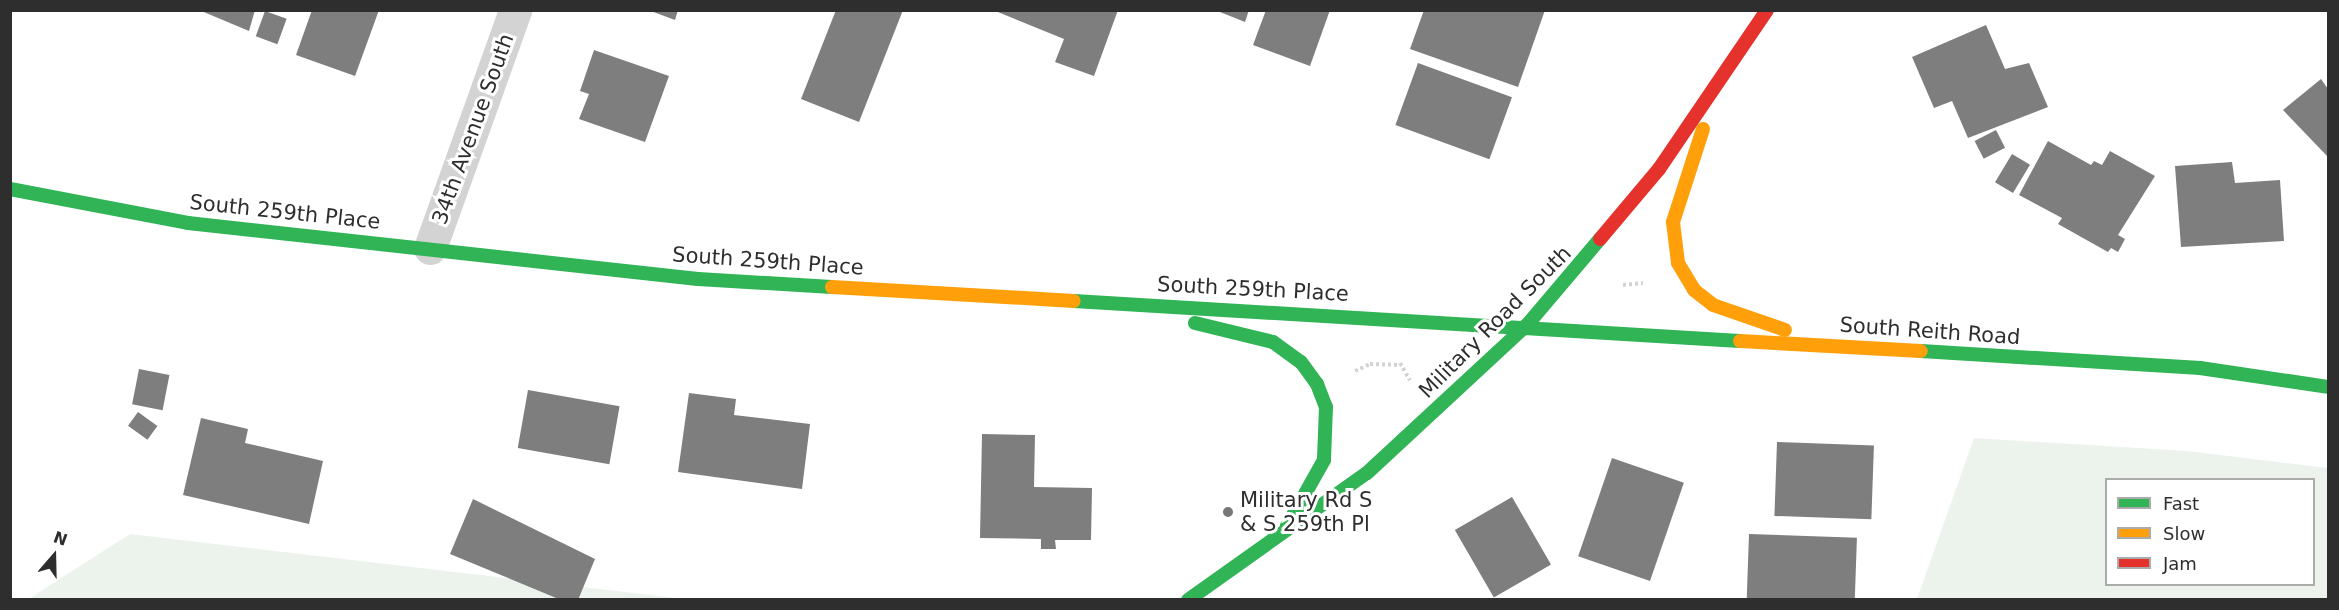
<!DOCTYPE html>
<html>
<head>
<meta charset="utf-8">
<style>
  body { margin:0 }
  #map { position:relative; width:2339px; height:610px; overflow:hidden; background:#fff; font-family:"DejaVu Sans",sans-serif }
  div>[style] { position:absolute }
  .green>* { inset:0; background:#ecf3ed }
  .building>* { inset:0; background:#7e7e7e; transform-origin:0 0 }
  .path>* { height:4px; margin-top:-2px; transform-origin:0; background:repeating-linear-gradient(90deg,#d3d3d3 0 3px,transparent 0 6px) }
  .street>* { height:33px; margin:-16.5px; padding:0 16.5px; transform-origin:16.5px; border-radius:16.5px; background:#d3d3d3 }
  .fast>* { height:14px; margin:-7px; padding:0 7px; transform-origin:7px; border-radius:7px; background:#30b455 }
  .slow>* { height:14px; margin:-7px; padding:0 7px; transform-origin:7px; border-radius:7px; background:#ff9f0a }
  .jam>* { height:14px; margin:-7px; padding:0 7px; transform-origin:7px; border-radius:7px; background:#e5322d }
  .dots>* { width:16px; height:16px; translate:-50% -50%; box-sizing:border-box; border:3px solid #fff; border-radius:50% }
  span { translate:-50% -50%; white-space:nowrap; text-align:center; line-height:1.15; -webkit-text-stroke:6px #fff; paint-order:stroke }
  .street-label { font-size:21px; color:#2e2e2e }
  .poi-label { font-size:21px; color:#2e2e2e }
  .left { translate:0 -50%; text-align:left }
  .frame { position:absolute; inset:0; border:12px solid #2e2e2e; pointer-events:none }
  .legend { position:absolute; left:2105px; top:478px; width:210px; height:108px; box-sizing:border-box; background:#fff; border:2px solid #ababab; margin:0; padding:8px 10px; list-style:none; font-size:18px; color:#2e2e2e }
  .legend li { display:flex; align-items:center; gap:12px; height:30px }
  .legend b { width:30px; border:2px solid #ababab }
  .north { position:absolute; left:24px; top:526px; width:60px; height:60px; -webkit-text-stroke:4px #fff; paint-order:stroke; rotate:20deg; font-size:16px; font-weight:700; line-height:24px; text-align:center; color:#2e2e2e }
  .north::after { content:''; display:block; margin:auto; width:21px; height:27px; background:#2e2e2e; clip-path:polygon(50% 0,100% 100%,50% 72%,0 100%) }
</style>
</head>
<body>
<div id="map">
  <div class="green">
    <div style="clip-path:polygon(evenodd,1974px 438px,2187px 451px,2328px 468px,2328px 599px,1917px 599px,1974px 438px,2106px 480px,2314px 480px,2314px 584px,2106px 584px,2106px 480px)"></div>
    <div style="clip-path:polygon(130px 534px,676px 598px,678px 599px,27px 600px)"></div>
  </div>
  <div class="building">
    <div style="clip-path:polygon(199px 10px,255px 10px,249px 31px)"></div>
    <div style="clip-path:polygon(312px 10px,379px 10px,355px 76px,296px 55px)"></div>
    <div style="clip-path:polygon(648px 10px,678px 10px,675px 20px)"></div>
    <div style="clip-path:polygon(836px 10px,903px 10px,859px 122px,801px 99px)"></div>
    <div style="clip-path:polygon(993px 10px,1118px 10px,1094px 76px,1055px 62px,1064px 39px)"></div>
    <div style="clip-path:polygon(1215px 10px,1249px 10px,1245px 22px)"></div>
    <div style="clip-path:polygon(1266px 10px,1330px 10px,1310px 66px,1253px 45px)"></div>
    <div style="clip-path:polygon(1424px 10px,1545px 10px,1518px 87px,1410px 49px)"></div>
    <div style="left:265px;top:11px;width:23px;height:27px;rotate:20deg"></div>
    <div style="clip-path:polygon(1986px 25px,2005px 69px,2029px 63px,2048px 107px,1968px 138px,1952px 101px,1934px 108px,1912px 57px)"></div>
    <div style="clip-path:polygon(594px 50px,669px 76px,645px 142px,579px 119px,589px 94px,580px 91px)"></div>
    <div style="left:1418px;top:63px;width:100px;height:66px;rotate:20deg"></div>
    <div style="clip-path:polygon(2321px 79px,2328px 89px,2328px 157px,2283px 110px)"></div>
    <div style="left:1996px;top:130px;width:20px;height:24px;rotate:63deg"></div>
    <div style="clip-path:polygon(2048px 141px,2091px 165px,2094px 161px,2102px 165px,2110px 151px,2155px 176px,2118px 235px,2125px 239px,2118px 252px,2111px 248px,2108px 252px,2058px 224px,2062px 218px,2019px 195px)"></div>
    <div style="left:2012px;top:154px;width:21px;height:33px;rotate:31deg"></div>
    <div style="clip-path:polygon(2232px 162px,2235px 183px,2280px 180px,2284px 241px,2181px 247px,2175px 166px)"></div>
    <div style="left:139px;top:369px;width:31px;height:36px;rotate:11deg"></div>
    <div style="left:528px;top:390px;width:93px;height:59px;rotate:10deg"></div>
    <div style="clip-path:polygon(689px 393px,736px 399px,734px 415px,810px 424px,802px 489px,678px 472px)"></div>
    <div style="left:138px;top:412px;width:24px;height:17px;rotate:36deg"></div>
    <div style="clip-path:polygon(201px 418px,248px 429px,245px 443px,323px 461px,309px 524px,183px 495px)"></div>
    <div style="clip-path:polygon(982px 434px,1035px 435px,1034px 487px,1092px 488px,1091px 540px,1055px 540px,1056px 549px,1041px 549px,1041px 539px,980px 538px)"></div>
    <div style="left:1777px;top:442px;width:97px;height:74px;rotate:2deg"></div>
    <div style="left:1612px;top:458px;width:76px;height:104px;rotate:19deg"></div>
    <div style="left:1512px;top:497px;width:78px;height:66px;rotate:60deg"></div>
    <div style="clip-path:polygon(473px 499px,595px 559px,578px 600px,561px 600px,450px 554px)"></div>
    <div style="left:1749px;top:534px;width:108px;height:66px;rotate:2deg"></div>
  </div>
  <div class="path">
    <div style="left:1623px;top:285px;width:20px;rotate:-6deg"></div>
    <div style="left:1400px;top:363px;width:20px;rotate:60deg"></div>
    <div style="left:1355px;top:371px;width:17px;rotate:-25deg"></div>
    <div style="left:1370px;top:364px;width:31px;rotate:2deg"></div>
  </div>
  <div class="street">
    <div style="left:430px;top:248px;width:253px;rotate:-70.3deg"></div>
  </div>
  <div class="fast">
    <div style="left:10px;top:189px;width:181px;rotate:10.8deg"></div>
    <div style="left:188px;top:223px;width:513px;rotate:6.27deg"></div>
    <div style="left:698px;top:279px;width:134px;rotate:3.4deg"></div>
    <div style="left:1074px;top:301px;width:667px;rotate:3.44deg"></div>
    <div style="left:1195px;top:323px;width:80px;rotate:13.7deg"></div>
    <div style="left:1273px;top:342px;width:34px;rotate:36deg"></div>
    <div style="left:1301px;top:362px;width:27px;rotate:54deg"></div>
    <div style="left:1317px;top:384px;width:25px;rotate:69deg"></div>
    <div style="left:1326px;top:407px;width:53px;rotate:92.2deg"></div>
    <div style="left:1324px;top:460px;width:76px;rotate:119.3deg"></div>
    <div style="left:1921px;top:351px;width:280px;rotate:3.5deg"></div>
    <div style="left:2200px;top:368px;width:129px;rotate:8.4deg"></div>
    <div style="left:1188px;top:600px;width:219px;rotate:-35.4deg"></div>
    <div style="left:1367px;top:473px;width:218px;rotate:-42.8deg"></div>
    <div style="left:1527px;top:325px;width:113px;rotate:-49.7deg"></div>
  </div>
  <div class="slow">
    <div style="left:1703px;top:129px;width:98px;rotate:107.9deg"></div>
    <div style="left:1673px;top:222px;width:41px;rotate:83deg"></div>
    <div style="left:1678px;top:263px;width:31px;rotate:59deg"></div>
    <div style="left:1694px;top:290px;width:24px;rotate:38deg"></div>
    <div style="left:1713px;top:305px;width:76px;rotate:19.1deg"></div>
    <div style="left:832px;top:287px;width:242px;rotate:3.3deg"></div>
    <div style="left:1740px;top:341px;width:181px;rotate:3.2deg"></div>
  </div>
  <div class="jam">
    <div style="left:1600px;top:239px;width:92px;rotate:-49.9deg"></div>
    <div style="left:1659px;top:169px;width:192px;rotate:-55.8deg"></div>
  </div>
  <div class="dots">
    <div style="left:1228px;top:512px;background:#777"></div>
  </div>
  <div class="street-label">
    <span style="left:473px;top:129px;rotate:-70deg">34th Avenue South</span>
    <span style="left:285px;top:212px;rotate:6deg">South 259th Place</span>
    <span style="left:768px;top:261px;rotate:4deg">South 259th Place</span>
    <span style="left:1253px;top:289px;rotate:3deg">South 259th Place</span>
    <span style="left:1495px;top:322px;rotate:-45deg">Military Road South</span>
    <span style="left:1930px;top:331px;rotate:4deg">South Reith Road</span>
  </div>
  <div class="poi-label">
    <span class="left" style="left:1240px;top:512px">Military Rd S<br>&amp; S 259th Pl</span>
  </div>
  <div class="frame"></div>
  <ul class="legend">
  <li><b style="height:8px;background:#30b455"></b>Fast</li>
  <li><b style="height:8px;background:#ff9f0a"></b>Slow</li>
  <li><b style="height:8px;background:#e5322d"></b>Jam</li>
  </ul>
  <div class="north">N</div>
</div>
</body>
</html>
